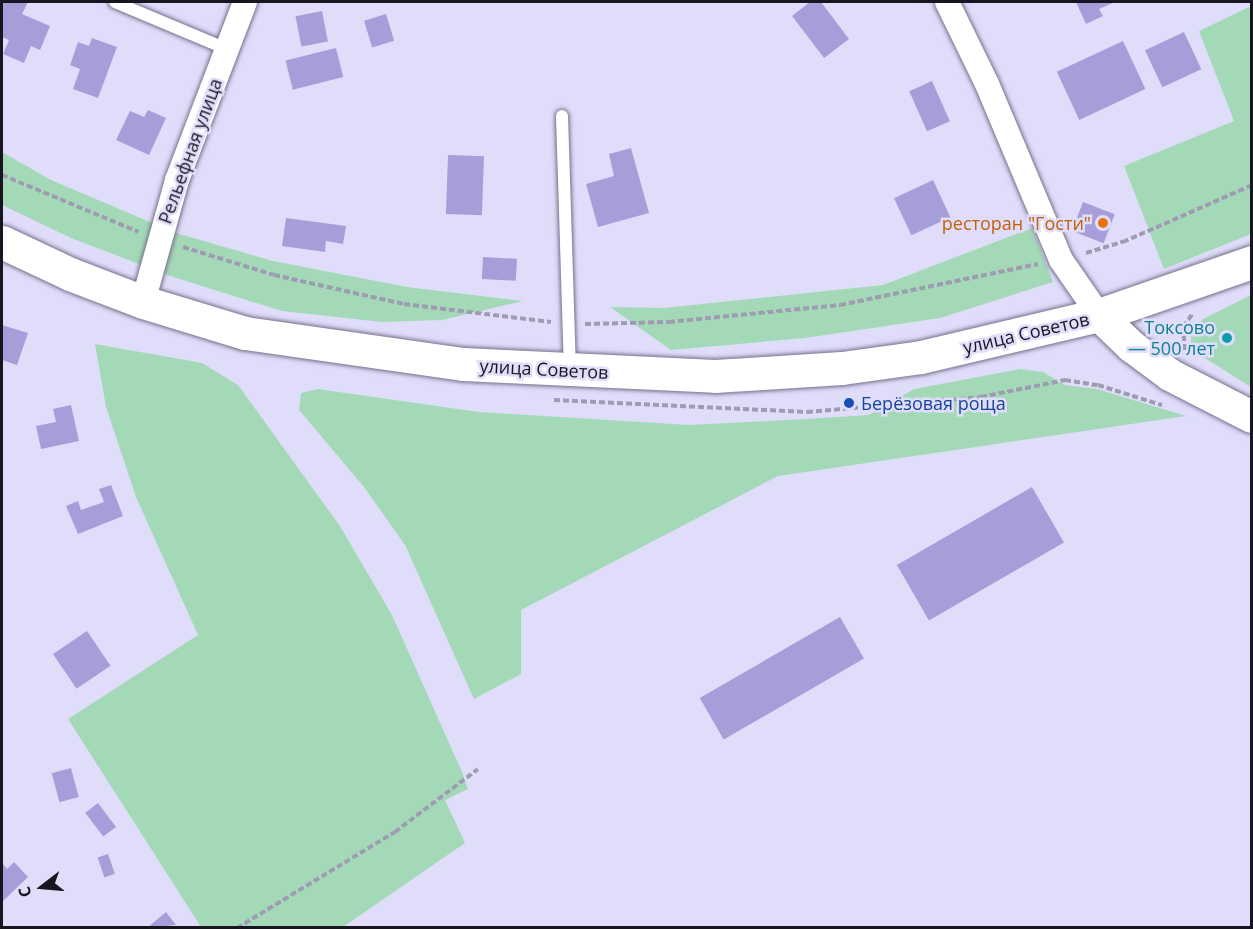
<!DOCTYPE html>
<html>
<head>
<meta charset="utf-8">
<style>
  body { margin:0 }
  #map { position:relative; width:1253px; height:929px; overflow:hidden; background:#e0ddfb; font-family:"Open Sans",sans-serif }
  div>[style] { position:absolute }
  .green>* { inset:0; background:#a4d9b8 }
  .building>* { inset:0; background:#a69ed8; transform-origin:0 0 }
  .path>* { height:4px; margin-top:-2px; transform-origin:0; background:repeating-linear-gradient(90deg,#9e9bb3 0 6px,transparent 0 9px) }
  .roads { filter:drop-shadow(0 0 2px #75718c) drop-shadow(0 0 2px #75718c) }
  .service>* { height:12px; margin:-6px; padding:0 6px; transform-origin:6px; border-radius:6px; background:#fff }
  .minor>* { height:24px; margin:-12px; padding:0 12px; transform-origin:12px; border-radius:12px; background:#fff }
  .tertiary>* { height:32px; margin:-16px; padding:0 16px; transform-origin:16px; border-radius:16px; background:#fff }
  .secondary>* { height:33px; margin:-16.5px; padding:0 16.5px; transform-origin:16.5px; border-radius:16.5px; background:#fff }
  .dots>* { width:16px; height:16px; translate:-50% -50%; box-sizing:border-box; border:3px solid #e0ddfb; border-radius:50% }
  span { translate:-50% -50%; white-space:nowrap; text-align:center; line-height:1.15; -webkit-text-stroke:5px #e0ddfb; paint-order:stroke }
  .street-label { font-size:18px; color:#171620 }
  .food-label { font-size:18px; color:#c56008 }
  .right { translate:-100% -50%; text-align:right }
  .culture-label { font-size:18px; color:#0d838f }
  .transit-label { font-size:18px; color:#164399 }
  .left { translate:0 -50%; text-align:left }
  .frame { position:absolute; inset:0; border:3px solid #171620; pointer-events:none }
  .north { position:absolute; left:12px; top:857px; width:60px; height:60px; -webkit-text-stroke:4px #e0ddfb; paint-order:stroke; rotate:254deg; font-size:16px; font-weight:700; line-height:24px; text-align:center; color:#171620 }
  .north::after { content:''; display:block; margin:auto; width:21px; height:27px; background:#171620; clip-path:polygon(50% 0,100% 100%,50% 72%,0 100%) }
</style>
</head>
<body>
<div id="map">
  <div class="green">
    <div style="clip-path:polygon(1251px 6px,1251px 234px,1164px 269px,1124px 166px,1234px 121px,1199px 31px)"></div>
    <div style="clip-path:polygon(2px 152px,51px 180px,176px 233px,273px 261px,407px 287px,523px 301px,442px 320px,382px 322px,282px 311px,170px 276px,71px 238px,2px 205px)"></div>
    <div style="clip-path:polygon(1032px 228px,1053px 282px,940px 318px,805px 338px,671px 350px,610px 307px,664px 308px,883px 285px)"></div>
    <div style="clip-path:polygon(1251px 295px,1251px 387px,1200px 355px,1191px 345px,1191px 331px,1203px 319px)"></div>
    <div style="clip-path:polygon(95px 344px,202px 363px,238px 385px,340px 526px,392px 615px,462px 772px,468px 789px,445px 800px,465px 843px,343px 927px,201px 927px,68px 719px,198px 635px,136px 497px,106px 407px)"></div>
    <div style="clip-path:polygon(1020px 369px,1043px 372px,1065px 385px,1097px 389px,1186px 416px,778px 476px,521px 610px,521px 674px,474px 699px,405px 545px,364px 487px,299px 410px,301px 393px,318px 389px,479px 412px,689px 425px,806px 419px,869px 415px,914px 389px)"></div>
  </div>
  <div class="building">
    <div style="clip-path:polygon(3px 2px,28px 2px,22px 14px,50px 26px,40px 50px,31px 46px,24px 63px,3px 54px,9px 40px,2px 37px)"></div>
    <div style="clip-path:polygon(810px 2px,821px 2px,849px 39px,824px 58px,792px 16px)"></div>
    <div style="clip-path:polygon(1076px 2px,1115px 2px,1099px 9px,1103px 16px,1086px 24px)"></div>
    <div style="left:322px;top:11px;width:31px;height:27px;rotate:79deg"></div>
    <div style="left:386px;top:14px;width:28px;height:23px;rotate:73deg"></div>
    <div style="left:1184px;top:32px;width:41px;height:43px;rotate:65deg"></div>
    <div style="clip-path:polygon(92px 38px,117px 47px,98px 98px,73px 89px,80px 69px,70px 65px,78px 42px,89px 46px)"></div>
    <div style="left:1123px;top:41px;width:53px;height:73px;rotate:65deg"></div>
    <div style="left:336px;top:48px;width:30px;height:52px;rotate:76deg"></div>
    <div style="left:932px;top:81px;width:44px;height:25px;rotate:66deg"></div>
    <div style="clip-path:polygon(148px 110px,166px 118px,149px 155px,116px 140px,130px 111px,144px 117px)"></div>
    <div style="clip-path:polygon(631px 148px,649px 213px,598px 227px,586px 184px,614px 176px,609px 154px)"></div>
    <div style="left:448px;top:155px;width:36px;height:59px;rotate:2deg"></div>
    <div style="left:933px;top:180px;width:41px;height:43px;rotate:65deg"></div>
    <div style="left:1083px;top:202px;width:34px;height:31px;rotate:21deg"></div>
    <div style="clip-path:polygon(286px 218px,346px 226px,343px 244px,326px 241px,325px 252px,282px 246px)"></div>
    <div style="left:483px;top:257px;width:34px;height:22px;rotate:3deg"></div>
    <div style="clip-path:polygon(2px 325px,28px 333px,17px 365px,2px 360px)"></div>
    <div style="clip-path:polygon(71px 405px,79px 441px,41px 449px,36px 426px,56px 422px,53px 409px)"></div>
    <div style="clip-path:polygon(111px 485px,123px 516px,78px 534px,66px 506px,78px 501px,81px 510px,104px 502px,99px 489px)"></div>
    <div style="left:1032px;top:487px;width:64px;height:156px;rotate:60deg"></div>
    <div style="left:840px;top:617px;width:48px;height:162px;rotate:60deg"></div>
    <div style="left:87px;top:631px;width:42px;height:41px;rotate:56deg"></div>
    <div style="left:71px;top:768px;width:30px;height:20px;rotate:75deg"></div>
    <div style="left:98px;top:803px;width:30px;height:16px;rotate:53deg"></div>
    <div style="left:108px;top:854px;width:21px;height:11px;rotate:71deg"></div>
    <div style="clip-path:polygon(14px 862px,28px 877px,2px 902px,2px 863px,7px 869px)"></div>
    <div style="clip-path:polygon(166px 912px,176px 925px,147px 928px)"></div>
  </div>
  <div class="path">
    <div style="left:2px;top:175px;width:148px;rotate:22.6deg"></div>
    <div style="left:183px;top:247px;width:95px;rotate:17.1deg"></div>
    <div style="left:274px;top:275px;width:133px;rotate:12.6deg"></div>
    <div style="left:404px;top:304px;width:148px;rotate:7deg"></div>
    <div style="left:1086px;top:253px;width:39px;rotate:-17deg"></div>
    <div style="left:1123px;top:242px;width:141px;rotate:-23.8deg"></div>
    <div style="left:585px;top:324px;width:84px;rotate:-1.4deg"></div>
    <div style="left:669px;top:322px;width:172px;rotate:-5.7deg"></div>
    <div style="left:840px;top:305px;width:202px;rotate:-11.7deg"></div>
    <div style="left:1185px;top:350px;width:23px;rotate:-95deg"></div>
    <div style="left:1183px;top:327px;width:17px;rotate:-54deg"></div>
    <div style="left:554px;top:400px;width:253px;rotate:2.7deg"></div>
    <div style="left:807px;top:412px;width:175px;rotate:-4.9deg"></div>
    <div style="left:981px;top:397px;width:86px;rotate:-11.4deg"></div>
    <div style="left:1065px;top:380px;width:33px;rotate:9deg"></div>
    <div style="left:1098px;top:385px;width:67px;rotate:17.4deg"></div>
    <div style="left:237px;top:928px;width:185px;rotate:-31.3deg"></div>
    <div style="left:395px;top:832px;width:104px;rotate:-37.2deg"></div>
  </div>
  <div class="roads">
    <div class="service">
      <div style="left:115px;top:2px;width:121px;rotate:22.8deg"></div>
      <div style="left:562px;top:116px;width:250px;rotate:88.2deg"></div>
    </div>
    <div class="minor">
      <div style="left:947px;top:2px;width:91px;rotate:64deg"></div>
      <div style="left:987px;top:84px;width:191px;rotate:67.2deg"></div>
      <div style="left:1061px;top:260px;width:67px;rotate:55.4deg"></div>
      <div style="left:143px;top:302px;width:127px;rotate:-74.4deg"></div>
      <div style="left:177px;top:180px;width:191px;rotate:-69.1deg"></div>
    </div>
    <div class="tertiary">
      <div style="left:1099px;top:315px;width:45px;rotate:44.1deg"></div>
      <div style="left:1131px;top:346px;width:49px;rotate:36.6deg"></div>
      <div style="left:1170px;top:375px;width:92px;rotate:27.1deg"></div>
    </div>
    <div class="secondary">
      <div style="left:2px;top:242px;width:75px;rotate:25.2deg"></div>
      <div style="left:70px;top:274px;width:78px;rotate:21deg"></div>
      <div style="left:143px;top:302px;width:107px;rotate:16.9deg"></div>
      <div style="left:245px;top:333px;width:220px;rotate:8.1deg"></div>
      <div style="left:463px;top:364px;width:252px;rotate:2.7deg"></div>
      <div style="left:715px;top:376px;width:127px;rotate:-3.6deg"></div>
      <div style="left:842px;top:368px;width:80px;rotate:-7.9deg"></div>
      <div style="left:921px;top:357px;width:183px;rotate:-13.3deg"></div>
      <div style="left:1099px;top:315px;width:162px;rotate:-19.1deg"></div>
    </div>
  </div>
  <div class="dots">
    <div style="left:1103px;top:223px;background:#e8710a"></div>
    <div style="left:1227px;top:338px;background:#0f9aa8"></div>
    <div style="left:849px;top:403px;background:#1a4fb4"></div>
  </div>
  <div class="street-label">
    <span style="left:190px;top:151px;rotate:-70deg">Рельефная улица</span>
    <span style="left:1026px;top:333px;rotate:-13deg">улица Советов</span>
    <span style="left:544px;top:369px;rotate:3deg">улица Советов</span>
  </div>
  <div class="food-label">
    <span class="right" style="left:1091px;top:223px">ресторан "Гости"</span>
  </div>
  <div class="culture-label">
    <span class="right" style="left:1215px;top:338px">Токсово<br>— 500 лет</span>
  </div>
  <div class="transit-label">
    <span class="left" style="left:861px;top:403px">Берёзовая роща</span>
  </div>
  <div class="frame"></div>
  <div class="north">С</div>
</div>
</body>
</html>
